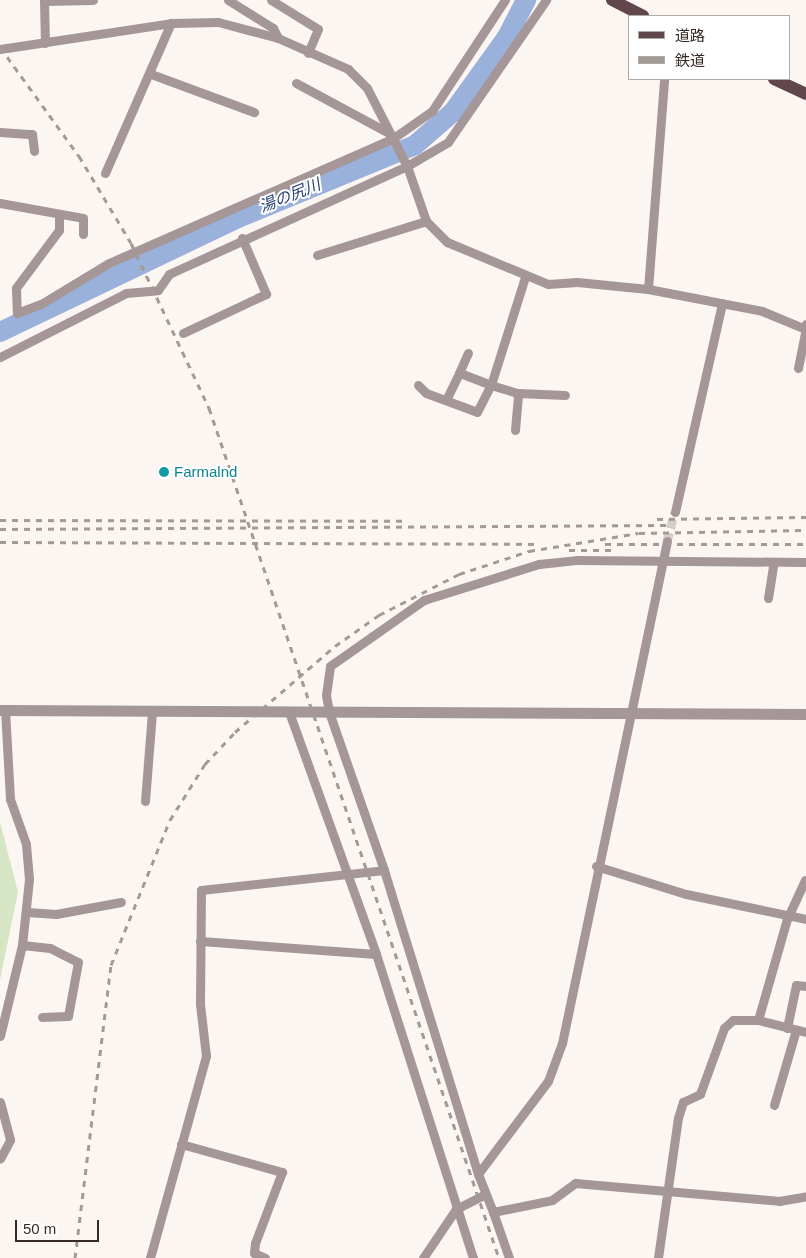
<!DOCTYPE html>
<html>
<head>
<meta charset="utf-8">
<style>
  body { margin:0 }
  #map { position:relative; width:806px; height:1258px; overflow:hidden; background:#fcf6f2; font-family:Arial,"Noto Sans JP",sans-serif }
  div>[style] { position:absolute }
  .green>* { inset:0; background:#d6e6c5 }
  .river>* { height:20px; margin:-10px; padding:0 10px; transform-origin:10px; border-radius:10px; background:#9ab1dc }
  .minor-tunnel>* { height:9px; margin-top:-4.5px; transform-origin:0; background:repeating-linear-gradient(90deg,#d4cdc9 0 9px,transparent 0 13.5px) }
  .minor>* { height:9px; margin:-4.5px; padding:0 4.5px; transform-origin:4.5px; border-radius:4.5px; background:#a59698 }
  .tertiary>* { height:11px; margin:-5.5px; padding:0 5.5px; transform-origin:5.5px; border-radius:5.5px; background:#a59698 }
  .primary>* { height:12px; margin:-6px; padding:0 6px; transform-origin:6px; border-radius:6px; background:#61474c }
  .rail>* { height:3px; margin-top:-1.5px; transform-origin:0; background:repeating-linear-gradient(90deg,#a29a94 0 6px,transparent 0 12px) }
  .dots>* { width:14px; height:14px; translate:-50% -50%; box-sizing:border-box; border:2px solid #fff; border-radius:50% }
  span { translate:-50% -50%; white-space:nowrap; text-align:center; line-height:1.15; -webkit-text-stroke:4px #fff; paint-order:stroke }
  .culture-label { font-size:15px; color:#0d838f }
  .left { translate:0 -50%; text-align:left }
  .water-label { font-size:16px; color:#264076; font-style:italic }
  .legend { position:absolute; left:628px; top:15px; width:162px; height:65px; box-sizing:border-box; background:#fff; border:1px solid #afaaa7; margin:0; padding:6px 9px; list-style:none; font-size:15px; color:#362b24 }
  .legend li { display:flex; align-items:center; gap:10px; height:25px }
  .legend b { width:25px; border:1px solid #afaaa7 }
  .scale { position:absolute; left:15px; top:1220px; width:84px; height:22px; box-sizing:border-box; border:2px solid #362b24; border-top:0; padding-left:6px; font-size:15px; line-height:18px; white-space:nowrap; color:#362b24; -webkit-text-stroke:4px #fff; paint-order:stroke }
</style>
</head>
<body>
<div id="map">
  <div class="green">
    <div style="clip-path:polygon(0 822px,18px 892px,0 980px)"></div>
  </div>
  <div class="river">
    <div style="left:0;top:332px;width:264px;rotate:-25.6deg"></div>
    <div style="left:238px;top:218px;width:191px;rotate:-22.4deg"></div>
    <div style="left:415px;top:145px;width:50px;rotate:-41deg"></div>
    <div style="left:453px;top:112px;width:92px;rotate:-54.2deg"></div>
    <div style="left:507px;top:37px;width:42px;rotate:-62.8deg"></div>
  </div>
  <div class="minor-tunnel">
    <div style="left:667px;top:541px;width:30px;rotate:-75deg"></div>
  </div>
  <div class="minor">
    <div style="left:44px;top:0;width:43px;rotate:88.7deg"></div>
    <div style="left:228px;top:0;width:53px;rotate:31.9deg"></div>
    <div style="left:273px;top:28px;width:11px;rotate:63deg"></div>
    <div style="left:271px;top:0;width:55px;rotate:31.7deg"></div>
    <div style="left:318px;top:29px;width:26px;rotate:113deg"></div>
    <div style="left:44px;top:1px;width:49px;rotate:-1.2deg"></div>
    <div style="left:0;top:49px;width:173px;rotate:-8.6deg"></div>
    <div style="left:171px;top:23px;width:47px;rotate:-1.2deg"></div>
    <div style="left:218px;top:22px;width:62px;rotate:14.9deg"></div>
    <div style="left:278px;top:38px;width:77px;rotate:23.9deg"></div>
    <div style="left:348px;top:69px;width:27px;rotate:45deg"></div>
    <div style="left:367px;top:88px;width:88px;rotate:62.9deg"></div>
    <div style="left:407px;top:166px;width:58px;rotate:70.9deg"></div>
    <div style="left:426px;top:221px;width:30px;rotate:45deg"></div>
    <div style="left:447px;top:242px;width:109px;rotate:22.6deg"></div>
    <div style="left:548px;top:284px;width:29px;rotate:-4deg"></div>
    <div style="left:577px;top:282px;width:71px;rotate:5.6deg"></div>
    <div style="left:648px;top:289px;width:116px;rotate:10.9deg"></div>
    <div style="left:762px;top:311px;width:44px;rotate:22.5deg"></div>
    <div style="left:803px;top:328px;width:5px;rotate:-53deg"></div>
    <div style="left:151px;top:74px;width:110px;rotate:20.3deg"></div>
    <div style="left:296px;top:83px;width:106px;rotate:28.3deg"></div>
    <div style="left:0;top:132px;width:32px;rotate:4deg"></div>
    <div style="left:32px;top:134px;width:17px;rotate:83deg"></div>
    <div style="left:105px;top:173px;width:164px;rotate:-66.3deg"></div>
    <div style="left:0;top:203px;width:84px;rotate:10.2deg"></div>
    <div style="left:83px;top:218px;width:16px;rotate:90deg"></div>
    <div style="left:59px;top:217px;width:13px;rotate:90deg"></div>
    <div style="left:59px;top:230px;width:72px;rotate:126.6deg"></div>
    <div style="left:16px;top:288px;width:25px;rotate:88deg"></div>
    <div style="left:17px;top:313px;width:26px;rotate:-21deg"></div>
    <div style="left:41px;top:304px;width:79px;rotate:-31.1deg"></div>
    <div style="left:109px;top:263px;width:309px;rotate:-23.7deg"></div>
    <div style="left:392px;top:139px;width:49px;rotate:-35deg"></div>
    <div style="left:432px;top:111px;width:133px;rotate:-56.7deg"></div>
    <div style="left:317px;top:255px;width:114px;rotate:-17.3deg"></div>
    <div style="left:525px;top:277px;width:113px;rotate:107.5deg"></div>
    <div style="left:491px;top:385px;width:28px;rotate:17deg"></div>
    <div style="left:518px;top:393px;width:47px;rotate:2.4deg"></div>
    <div style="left:648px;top:289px;width:211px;rotate:-85.6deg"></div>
    <div style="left:183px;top:333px;width:92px;rotate:-25.2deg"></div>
    <div style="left:266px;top:294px;width:61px;rotate:-113.2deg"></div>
    <div style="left:0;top:357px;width:141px;rotate:-26.9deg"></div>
    <div style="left:126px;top:293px;width:32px;rotate:-5deg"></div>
    <div style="left:158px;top:290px;width:19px;rotate:-55deg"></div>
    <div style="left:169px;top:274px;width:261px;rotate:-24.4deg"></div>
    <div style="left:407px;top:166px;width:48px;rotate:-30.3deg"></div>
    <div style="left:448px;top:142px;width:173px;rotate:-55.4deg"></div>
    <div style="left:798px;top:368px;width:41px;rotate:-78.7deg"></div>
    <div style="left:418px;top:385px;width:11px;rotate:45deg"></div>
    <div style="left:426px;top:393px;width:54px;rotate:20.4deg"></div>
    <div style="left:477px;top:412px;width:30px;rotate:-63deg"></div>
    <div style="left:491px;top:385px;width:34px;rotate:-159deg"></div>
    <div style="left:459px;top:373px;width:22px;rotate:-66deg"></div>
    <div style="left:446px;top:400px;width:30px;rotate:-64deg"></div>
    <div style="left:515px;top:430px;width:37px;rotate:-85deg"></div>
    <div style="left:675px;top:512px;width:214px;rotate:-77.3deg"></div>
    <div style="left:667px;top:541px;width:513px;rotate:101.81deg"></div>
    <div style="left:562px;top:1043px;width:40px;rotate:110.2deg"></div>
    <div style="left:548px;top:1081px;width:116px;rotate:127deg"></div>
    <div style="left:478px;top:1174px;width:41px;rotate:68.5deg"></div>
    <div style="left:493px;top:1212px;width:60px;rotate:-11.5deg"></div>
    <div style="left:552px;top:1200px;width:29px;rotate:-36deg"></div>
    <div style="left:575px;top:1183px;width:205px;rotate:5deg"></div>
    <div style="left:779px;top:1201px;width:27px;rotate:-10deg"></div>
    <div style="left:768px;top:598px;width:36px;rotate:-81deg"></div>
    <div style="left:289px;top:712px;width:257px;rotate:70.2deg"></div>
    <div style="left:376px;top:954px;width:319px;rotate:72.3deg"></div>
    <div style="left:145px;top:801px;width:89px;rotate:-85.5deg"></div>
    <div style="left:596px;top:866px;width:94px;rotate:17.3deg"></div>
    <div style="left:686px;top:894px;width:123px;rotate:11.8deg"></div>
    <div style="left:27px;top:912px;width:29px;rotate:4deg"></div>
    <div style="left:56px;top:914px;width:66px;rotate:-10.5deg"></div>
    <div style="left:200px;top:941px;width:176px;rotate:4.2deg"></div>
    <div style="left:22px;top:945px;width:28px;rotate:6deg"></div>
    <div style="left:50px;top:948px;width:31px;rotate:27deg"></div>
    <div style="left:78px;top:962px;width:55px;rotate:100.5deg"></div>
    <div style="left:68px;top:1016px;width:26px;rotate:178deg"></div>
    <div style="left:758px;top:1020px;width:105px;rotate:-74deg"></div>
    <div style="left:787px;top:919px;width:43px;rotate:-65.2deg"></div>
    <div style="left:787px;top:1028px;width:44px;rotate:-78.2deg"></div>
    <div style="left:796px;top:985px;width:10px;rotate:6deg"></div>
    <div style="left:0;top:1036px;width:94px;rotate:-76.4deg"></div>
    <div style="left:22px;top:945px;width:66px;rotate:-83.9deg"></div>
    <div style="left:29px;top:879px;width:35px;rotate:-95deg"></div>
    <div style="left:26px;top:844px;width:48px;rotate:-109.6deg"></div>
    <div style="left:10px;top:799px;width:89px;rotate:-93.2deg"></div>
    <div style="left:0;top:1102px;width:39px;rotate:75deg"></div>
    <div style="left:10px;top:1140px;width:21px;rotate:118deg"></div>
    <div style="left:774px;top:1105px;width:78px;rotate:-73.7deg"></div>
    <div style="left:181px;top:1144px;width:105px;rotate:15.5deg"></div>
    <div style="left:282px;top:1172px;width:76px;rotate:110.8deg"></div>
    <div style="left:255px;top:1243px;width:10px;rotate:96deg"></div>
    <div style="left:254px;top:1253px;width:12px;rotate:24deg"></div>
    <div style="left:478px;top:1174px;width:318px;rotate:-107.2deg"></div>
    <div style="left:384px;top:870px;width:167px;rotate:-109.2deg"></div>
    <div style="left:329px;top:712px;width:17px;rotate:-100deg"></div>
    <div style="left:326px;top:695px;width:29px;rotate:-82deg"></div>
    <div style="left:330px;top:666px;width:115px;rotate:-35.1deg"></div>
    <div style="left:424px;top:600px;width:121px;rotate:-17.4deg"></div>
    <div style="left:539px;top:564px;width:37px;rotate:-6deg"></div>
    <div style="left:576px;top:560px;width:230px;rotate:0.5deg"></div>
    <div style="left:493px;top:1212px;width:49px;rotate:70.8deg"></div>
    <div style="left:150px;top:1258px;width:210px;rotate:-74.5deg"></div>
    <div style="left:206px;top:1056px;width:52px;rotate:-96.6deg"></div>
    <div style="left:200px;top:1004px;width:114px;rotate:-89.5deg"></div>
    <div style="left:201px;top:890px;width:184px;rotate:-6.2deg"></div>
    <div style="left:423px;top:1258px;width:59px;rotate:-56deg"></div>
    <div style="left:456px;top:1209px;width:31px;rotate:-27deg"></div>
    <div style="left:658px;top:1258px;width:141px;rotate:-81.9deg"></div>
    <div style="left:678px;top:1118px;width:17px;rotate:-73deg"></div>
    <div style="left:683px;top:1102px;width:19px;rotate:-25deg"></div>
    <div style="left:700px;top:1094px;width:70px;rotate:-70deg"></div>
    <div style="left:724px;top:1028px;width:12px;rotate:-42deg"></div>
    <div style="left:733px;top:1020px;width:25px"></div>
    <div style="left:758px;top:1020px;width:49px;rotate:14deg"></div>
  </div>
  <div class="tertiary">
    <div style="left:0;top:710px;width:806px;rotate:0.28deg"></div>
  </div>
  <div class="primary">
    <div style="left:612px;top:0;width:35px;rotate:27deg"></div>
    <div style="left:774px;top:79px;width:35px;rotate:25deg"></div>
  </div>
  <div class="rail">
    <div style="left:0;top:47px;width:135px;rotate:54.1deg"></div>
    <div style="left:79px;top:156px;width:101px;rotate:59.1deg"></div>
    <div style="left:131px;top:243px;width:183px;rotate:64.7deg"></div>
    <div style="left:209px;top:408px;width:898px;rotate:71.16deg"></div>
    <div style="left:657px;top:519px;width:149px;rotate:-0.8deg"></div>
    <div style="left:0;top:520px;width:405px;rotate:0.1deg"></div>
    <div style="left:0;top:529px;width:666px;rotate:-0.34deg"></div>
    <div style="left:0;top:542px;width:540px;rotate:0.21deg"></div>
    <div style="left:605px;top:544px;width:201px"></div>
    <div style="left:569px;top:550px;width:45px"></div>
    <div style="left:75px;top:1258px;width:295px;rotate:-83deg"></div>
    <div style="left:111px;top:965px;width:157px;rotate:-67.9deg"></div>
    <div style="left:170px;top:820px;width:66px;rotate:-58deg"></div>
    <div style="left:205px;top:764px;width:44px;rotate:-46.8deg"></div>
    <div style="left:235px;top:732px;width:132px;rotate:-40.7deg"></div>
    <div style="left:335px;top:646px;width:54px;rotate:-35.2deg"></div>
    <div style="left:379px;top:615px;width:90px;rotate:-27.1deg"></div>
    <div style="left:459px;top:574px;width:74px;rotate:-18.2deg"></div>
    <div style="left:529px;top:551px;width:111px;rotate:-9.3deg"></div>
    <div style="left:639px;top:533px;width:167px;rotate:-1deg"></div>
  </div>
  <div class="dots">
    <div style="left:164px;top:472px;background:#0f9aa8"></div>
  </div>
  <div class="culture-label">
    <span class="left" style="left:174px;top:472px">Farmalnd</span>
  </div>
  <div class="water-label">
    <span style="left:290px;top:196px;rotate:-22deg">湯の尻川</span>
  </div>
  <ul class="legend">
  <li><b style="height:6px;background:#61474c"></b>道路</li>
  <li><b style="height:6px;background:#a29a94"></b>鉄道</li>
  </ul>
  <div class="scale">50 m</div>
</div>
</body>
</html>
